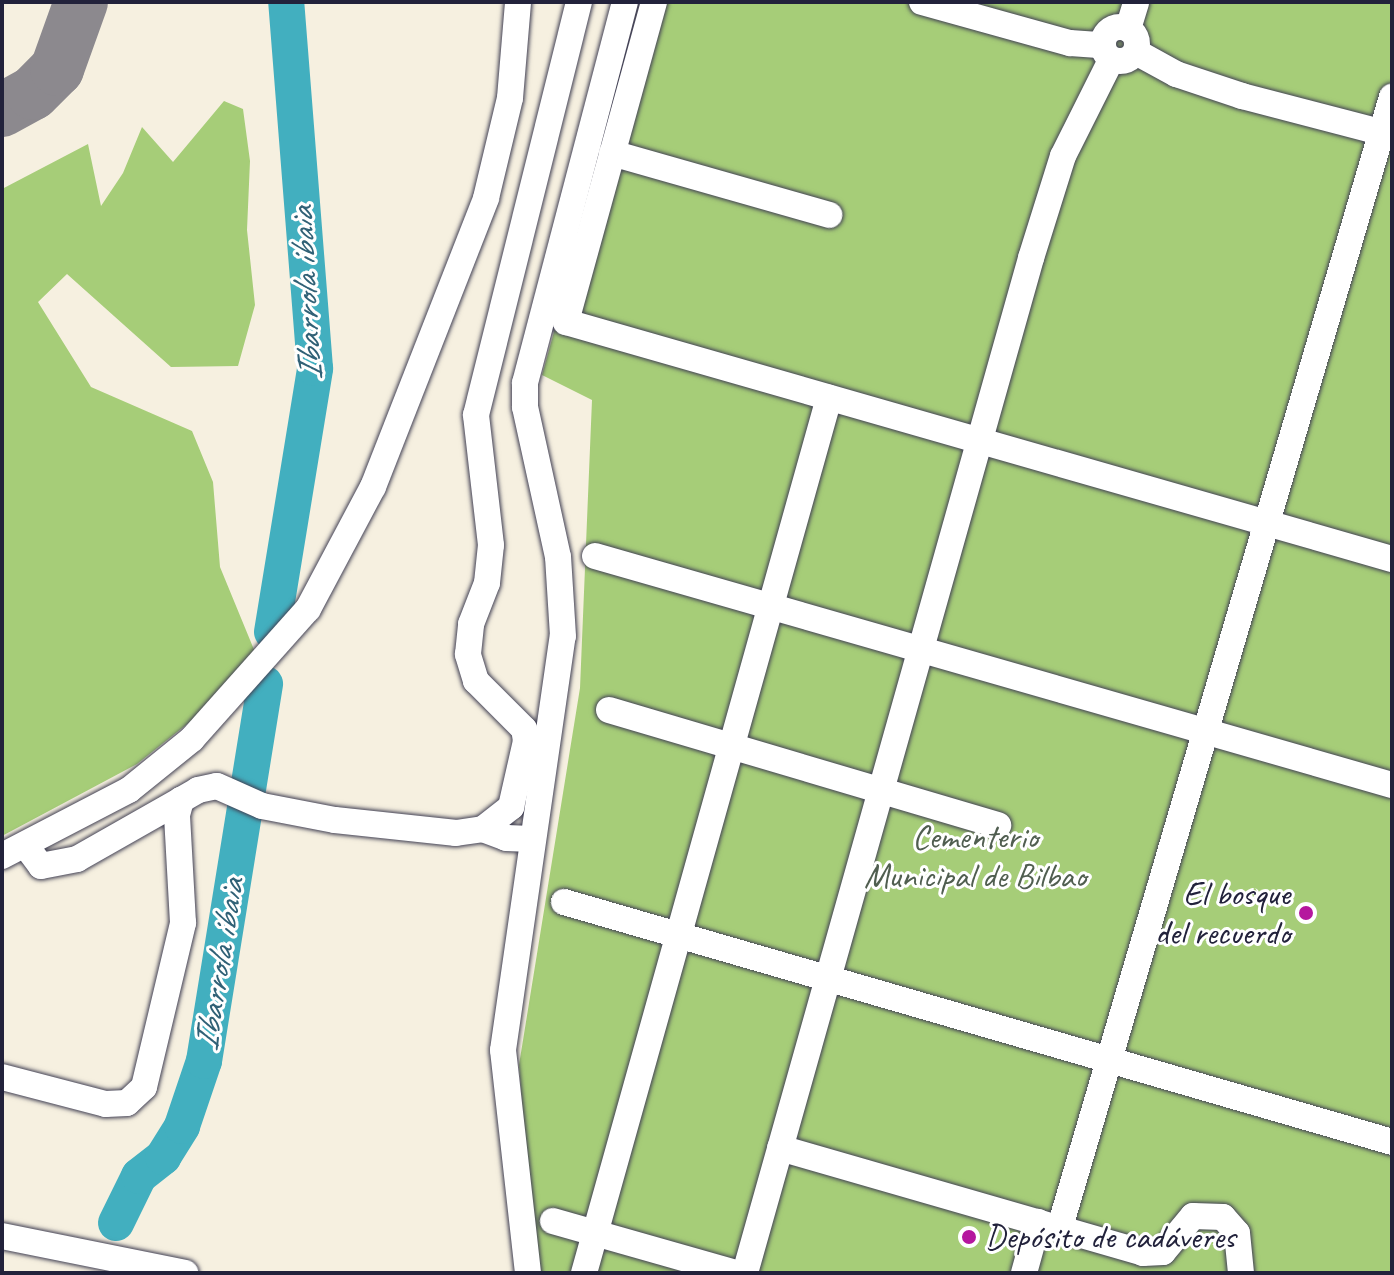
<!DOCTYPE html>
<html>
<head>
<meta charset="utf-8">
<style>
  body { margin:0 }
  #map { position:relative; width:1394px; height:1275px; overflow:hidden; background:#f6f0e0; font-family:Caveat,sans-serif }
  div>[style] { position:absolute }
  .green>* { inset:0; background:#a6cd78 }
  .river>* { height:36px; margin:-18px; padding:0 18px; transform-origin:18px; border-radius:18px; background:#42afbf }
  .taxiway>* { height:54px; margin:-27px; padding:0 27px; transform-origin:27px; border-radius:27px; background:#8c898e }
  .roads { filter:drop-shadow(0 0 2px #424154) drop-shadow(0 0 2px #424154) }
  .minor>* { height:26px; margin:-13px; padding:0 13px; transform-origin:13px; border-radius:13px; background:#fff }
  .minor>.ring { margin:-13px; padding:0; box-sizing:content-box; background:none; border:26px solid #fff; border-radius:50% }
  .dots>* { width:22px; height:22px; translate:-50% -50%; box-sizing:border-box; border:4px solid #fff; border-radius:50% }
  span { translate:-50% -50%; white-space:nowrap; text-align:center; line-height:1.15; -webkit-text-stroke:6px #fff; paint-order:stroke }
  .park-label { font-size:34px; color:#505e50 }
  .poi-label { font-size:34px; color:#22223b }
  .right { translate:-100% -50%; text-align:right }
  .left { translate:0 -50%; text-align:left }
  .water-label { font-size:36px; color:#306176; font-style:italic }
  .frame { position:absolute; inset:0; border:4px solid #22223b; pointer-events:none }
</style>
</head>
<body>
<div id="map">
  <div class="green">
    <div style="clip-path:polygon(646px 2px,1392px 2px,1392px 1273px,535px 1273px,519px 1065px,580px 688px,592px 400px,542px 375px)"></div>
    <div style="clip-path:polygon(224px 101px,243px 109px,250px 161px,247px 230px,255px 305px,238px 366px,171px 367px,67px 274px,38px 302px,91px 387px,192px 431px,213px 482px,220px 567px,257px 657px,211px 705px,137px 764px,2px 836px,2px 189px,88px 144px,101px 206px,123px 173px,142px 127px,173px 162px)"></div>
  </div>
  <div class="river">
    <div style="left:272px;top:632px;width:267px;rotate:-80.7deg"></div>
    <div style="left:315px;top:368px;width:367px;rotate:-94.5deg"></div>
    <div style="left:116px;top:1223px;width:52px;rotate:-63.9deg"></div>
    <div style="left:139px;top:1176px;width:31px;rotate:-38deg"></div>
    <div style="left:163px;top:1157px;width:36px;rotate:-58deg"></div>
    <div style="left:182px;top:1126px;width:69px;rotate:-71.3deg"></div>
    <div style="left:204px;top:1061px;width:382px;rotate:-80.8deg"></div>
  </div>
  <div class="taxiway">
    <div style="left:2px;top:110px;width:35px;rotate:-29deg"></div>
    <div style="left:33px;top:93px;width:34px;rotate:-45deg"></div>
    <div style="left:57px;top:69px;width:71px;rotate:-70.3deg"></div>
  </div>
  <div class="roads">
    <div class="minor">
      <div style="left:654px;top:2px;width:332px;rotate:105.4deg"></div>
      <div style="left:566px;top:322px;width:859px;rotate:16.01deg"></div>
      <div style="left:922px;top:2px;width:154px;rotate:15.5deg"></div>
      <div style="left:1070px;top:43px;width:32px;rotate:4deg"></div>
      <div class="ring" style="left:1103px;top:27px;width:8px;height:8px"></div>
      <div style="left:1128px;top:29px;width:28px;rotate:-73deg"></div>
      <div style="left:1136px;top:52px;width:46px;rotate:28.8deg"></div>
      <div style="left:1176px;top:74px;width:70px;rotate:18.4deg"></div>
      <div style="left:1242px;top:96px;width:155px;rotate:14.6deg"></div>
      <div style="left:612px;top:153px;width:226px;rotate:15.9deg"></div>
      <div style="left:595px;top:556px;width:829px;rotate:16.03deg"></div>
      <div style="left:609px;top:710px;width:406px;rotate:16.5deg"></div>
      <div style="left:483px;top:829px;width:25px;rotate:21deg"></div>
      <div style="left:506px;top:838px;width:26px;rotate:2deg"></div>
      <div style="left:26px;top:846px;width:25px;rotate:53deg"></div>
      <div style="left:41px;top:866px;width:37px;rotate:-11deg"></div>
      <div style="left:77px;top:859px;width:120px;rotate:-29.6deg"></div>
      <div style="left:2px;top:856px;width:143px;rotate:-27.5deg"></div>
      <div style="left:129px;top:790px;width:81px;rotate:-39deg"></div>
      <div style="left:192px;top:739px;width:174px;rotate:-48.3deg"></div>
      <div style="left:308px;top:609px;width:138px;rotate:-62deg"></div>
      <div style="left:373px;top:487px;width:310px;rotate:-68.6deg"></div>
      <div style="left:486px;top:198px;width:103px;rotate:-76.5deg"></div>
      <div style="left:510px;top:98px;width:96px;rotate:-85.2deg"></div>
      <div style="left:564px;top:902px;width:862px;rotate:16.16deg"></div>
      <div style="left:2px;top:1077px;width:107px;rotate:14.6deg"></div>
      <div style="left:106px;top:1104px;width:21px;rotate:-3deg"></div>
      <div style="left:127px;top:1103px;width:23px;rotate:-43deg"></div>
      <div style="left:144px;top:1087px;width:169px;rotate:-76.6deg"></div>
      <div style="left:183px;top:923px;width:108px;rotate:-93.2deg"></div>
      <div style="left:177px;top:815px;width:16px;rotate:-75deg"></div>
      <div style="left:181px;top:800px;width:20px;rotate:-30deg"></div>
      <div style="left:198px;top:790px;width:19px;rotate:-12deg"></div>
      <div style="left:217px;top:786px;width:49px;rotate:24deg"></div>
      <div style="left:262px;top:806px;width:74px;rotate:10.9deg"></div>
      <div style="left:335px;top:820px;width:122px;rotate:6.1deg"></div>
      <div style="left:456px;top:833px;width:27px;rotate:-8deg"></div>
      <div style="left:483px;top:829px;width:36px;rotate:-38deg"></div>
      <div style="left:511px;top:807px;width:68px;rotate:-77.2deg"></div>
      <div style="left:526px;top:741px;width:12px;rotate:-99deg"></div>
      <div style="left:524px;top:729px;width:68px;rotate:-135deg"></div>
      <div style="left:476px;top:681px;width:28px;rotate:-107deg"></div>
      <div style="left:468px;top:654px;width:30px;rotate:-84deg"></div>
      <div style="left:471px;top:624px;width:44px;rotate:-68.7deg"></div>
      <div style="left:487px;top:583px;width:38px;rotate:-84deg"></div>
      <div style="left:491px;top:545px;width:131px;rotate:-96.6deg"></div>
      <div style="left:476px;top:415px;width:426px;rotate:-76deg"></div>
      <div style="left:780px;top:1148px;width:378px;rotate:16.1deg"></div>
      <div style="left:1143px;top:1253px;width:20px;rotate:-3deg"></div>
      <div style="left:1163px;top:1252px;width:47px;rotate:-50.2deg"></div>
      <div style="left:1193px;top:1216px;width:30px;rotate:2deg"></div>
      <div style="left:1223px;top:1217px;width:21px;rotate:49deg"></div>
      <div style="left:1237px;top:1233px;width:40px;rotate:84.3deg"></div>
      <div style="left:553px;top:1221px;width:189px;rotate:15.9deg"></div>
      <div style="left:1060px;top:1227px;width:1178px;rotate:-73.63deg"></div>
      <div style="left:2px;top:1236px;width:187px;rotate:11.4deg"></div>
      <div style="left:528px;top:1273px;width:224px;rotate:-96.4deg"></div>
      <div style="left:503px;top:1050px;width:418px;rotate:-81.8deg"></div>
      <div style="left:563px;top:636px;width:79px;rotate:-93.6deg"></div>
      <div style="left:558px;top:557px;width:154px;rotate:-102.4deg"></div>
      <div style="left:525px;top:407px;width:24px;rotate:-90deg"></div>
      <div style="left:525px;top:383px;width:394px;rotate:-75.3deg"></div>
      <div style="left:584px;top:1273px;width:909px;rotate:-74.36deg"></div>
      <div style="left:745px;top:1273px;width:1055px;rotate:-74.26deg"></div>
      <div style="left:1031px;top:258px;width:107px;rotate:-72.6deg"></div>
      <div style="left:1063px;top:156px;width:107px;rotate:-63.4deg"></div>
      <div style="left:1024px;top:1273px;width:53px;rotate:-74.6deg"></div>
    </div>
  </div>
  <div class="dots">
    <div style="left:1306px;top:913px;background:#b5179e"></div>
    <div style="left:969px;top:1237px;background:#b5179e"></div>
  </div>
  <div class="park-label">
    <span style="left:975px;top:856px">Cementerio<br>Municipal de Bilbao</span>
  </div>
  <div class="poi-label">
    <span class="right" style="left:1290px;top:913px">El bosque<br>del recuerdo</span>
    <span class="left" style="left:985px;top:1237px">Depósito de cadáveres</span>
  </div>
  <div class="water-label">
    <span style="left:306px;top:294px;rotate:-93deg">Ibarrola ibaia</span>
    <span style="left:219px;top:965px;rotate:-81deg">Ibarrola ibaia</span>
  </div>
  <div class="frame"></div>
</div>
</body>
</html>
